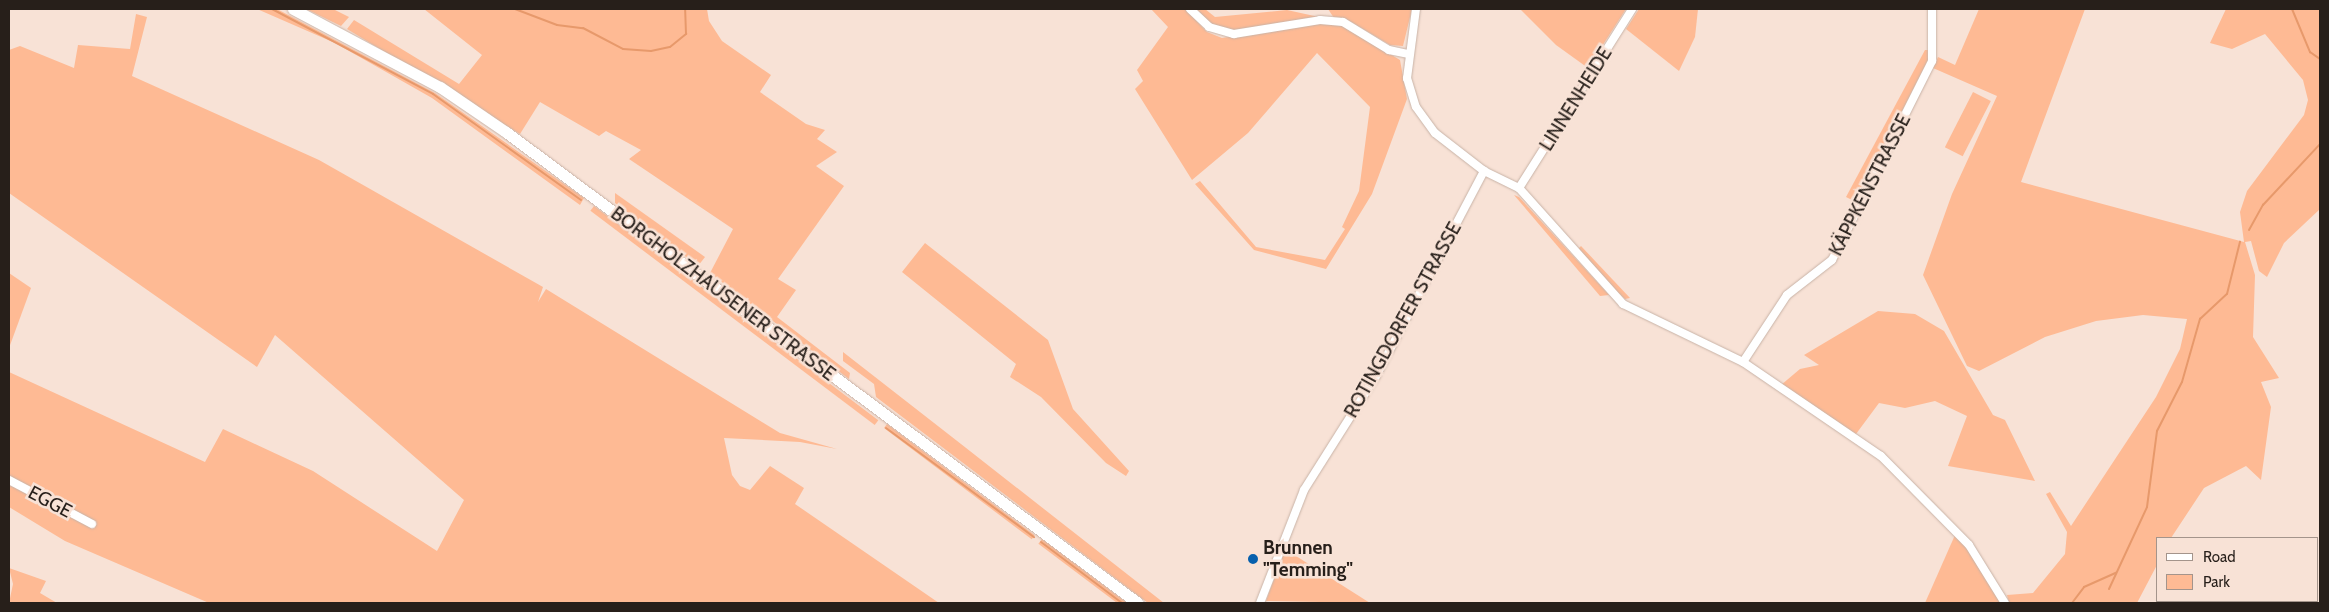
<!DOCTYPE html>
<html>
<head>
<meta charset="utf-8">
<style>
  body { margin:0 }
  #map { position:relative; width:2329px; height:612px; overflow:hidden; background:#f8e2d6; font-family:Cabin,sans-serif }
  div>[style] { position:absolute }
  .green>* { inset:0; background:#feba94; transform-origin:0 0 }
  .stream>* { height:2px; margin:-1px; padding:0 1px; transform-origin:1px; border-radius:1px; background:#e7996b }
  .roads { filter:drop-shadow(0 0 1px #c8b3a7) drop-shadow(0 0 1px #c8b3a7) }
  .street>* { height:8px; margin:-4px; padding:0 4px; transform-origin:4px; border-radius:4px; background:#fff }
  .secondary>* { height:11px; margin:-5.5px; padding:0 5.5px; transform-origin:5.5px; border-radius:5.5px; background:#fff }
  .dots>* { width:14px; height:14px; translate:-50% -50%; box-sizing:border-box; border:2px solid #f8e2d6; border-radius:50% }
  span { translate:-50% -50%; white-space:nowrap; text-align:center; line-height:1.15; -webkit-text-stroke:5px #f8e2d6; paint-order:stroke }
  .street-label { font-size:19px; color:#271f1a }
  .poi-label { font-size:19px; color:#271f1a; font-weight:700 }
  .left { translate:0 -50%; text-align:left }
  .frame { position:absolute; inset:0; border:10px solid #271f1a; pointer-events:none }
  .legend { position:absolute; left:2156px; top:537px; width:162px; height:65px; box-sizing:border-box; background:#f8e2d6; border:1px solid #a4948b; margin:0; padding:6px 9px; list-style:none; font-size:15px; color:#271f1a }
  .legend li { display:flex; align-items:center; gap:10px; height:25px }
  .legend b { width:25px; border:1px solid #a4948b }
</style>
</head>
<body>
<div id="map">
  <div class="green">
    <div style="clip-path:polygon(257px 9px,277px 9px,435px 93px,584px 198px,580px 205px,432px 98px,335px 43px)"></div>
    <div style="clip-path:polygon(306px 9px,333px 9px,349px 17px,341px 26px)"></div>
    <div style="clip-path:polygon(424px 9px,707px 9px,709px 21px,722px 41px,771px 75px,760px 92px,806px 124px,825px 130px,817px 139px,837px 152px,816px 166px,844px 186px,778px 279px,796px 290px,777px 317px,850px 373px,849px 379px,710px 273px,733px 229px,629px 159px,641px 150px,606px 131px,599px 136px,540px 102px,520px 134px,347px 29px,354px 20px,459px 84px,482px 55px)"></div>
    <div style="clip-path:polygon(1151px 9px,1185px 9px,1207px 32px,1222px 38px,1320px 23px,1344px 26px,1400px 60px,1407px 99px,1372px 194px,1326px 269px,1254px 250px,1195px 184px,1200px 181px,1256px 247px,1325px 260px,1345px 229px,1342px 227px,1359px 191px,1370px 107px,1317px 53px,1248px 133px,1192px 180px,1135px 89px,1143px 81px,1137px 70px,1168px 27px)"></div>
    <div style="clip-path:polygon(1195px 9px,1205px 9px,1215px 17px,1287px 10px,1319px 17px,1234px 31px,1210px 25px)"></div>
    <div style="clip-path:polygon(1328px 9px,1412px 9px,1403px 46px,1390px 45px,1348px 20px,1334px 18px)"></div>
    <div style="clip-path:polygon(1520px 9px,1626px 9px,1588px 68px,1556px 45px)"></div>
    <div style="clip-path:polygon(1639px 9px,1698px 9px,1695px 37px,1679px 71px,1626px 29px)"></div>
    <div style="clip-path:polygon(1979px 9px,2085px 9px,2021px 182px,2244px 242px,2240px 212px,2247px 191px,2304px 115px,2308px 100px,2303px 80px,2265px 34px,2232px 49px,2210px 43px,2226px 9px,2320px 9px,2320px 209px,2284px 243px,2267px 277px,2259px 271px,2251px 241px,2245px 242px,2255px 275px,2253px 337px,2279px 378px,2261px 382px,2271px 407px,2261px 480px,2246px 466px,2204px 488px,2171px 538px,2158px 538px,2158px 563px,2137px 603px,2009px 603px,2007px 595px,2033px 593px,2065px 554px,2067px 532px,2046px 494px,2050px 492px,2071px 526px,2156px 397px,2180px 349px,2187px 319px,2143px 315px,2096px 321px,2045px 337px,1979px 371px,1967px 366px,1923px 275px,1952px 194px,1997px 96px,1933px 68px,1938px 57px,1955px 65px)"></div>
    <div style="clip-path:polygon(136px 14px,147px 17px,132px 76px,319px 160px,543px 287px,538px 302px,546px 289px,780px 433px,837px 449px,800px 442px,724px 438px,732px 475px,740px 486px,750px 490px,770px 466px,804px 488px,795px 504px,939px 603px,209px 603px,65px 541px,9px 507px,9px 485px,13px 487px,16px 480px,9px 477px,9px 372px,205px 462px,223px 429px,313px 471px,437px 551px,464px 500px,275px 335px,257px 367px,9px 193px,9px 50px,20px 46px,74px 68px,78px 45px,130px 49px)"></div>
    <div style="clip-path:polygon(1925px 50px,1931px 50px,1929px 58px,1856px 202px,1846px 197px)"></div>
    <div style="left:1973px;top:92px;width:20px;height:62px;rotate:27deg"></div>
    <div style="clip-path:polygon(615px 193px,705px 257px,698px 266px,615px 203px)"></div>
    <div style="clip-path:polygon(1514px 195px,1519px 197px,1609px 295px,1600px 296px)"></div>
    <div style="left:594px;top:206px;width:356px;height:6px;rotate:37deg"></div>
    <div style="clip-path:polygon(925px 243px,1048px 340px,1073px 409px,1129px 471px,1126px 476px,1106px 463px,1041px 397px,1010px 377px,1016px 364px,902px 272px)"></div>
    <div style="clip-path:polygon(1581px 246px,1630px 298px,1625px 299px,1589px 266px,1576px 251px)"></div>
    <div style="clip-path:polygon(9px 273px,31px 288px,9px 348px)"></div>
    <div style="clip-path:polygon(1878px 311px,1915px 314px,1944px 331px,1993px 415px,2005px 420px,2035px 481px,1948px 466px,1967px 416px,1935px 401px,1905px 408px,1879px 403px,1856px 434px,1781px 385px,1800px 369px,1819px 365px,1804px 355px)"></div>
    <div style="clip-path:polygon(843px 352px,961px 444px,1164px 603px,1148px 603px,876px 397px,874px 384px,843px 361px)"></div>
    <div style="left:887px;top:424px;width:185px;height:5px;rotate:37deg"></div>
    <div style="clip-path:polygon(1955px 535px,1967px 548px,2002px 603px,1925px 603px)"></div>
    <div style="left:1042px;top:539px;width:106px;height:6px;rotate:37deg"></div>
    <div style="clip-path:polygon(1285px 549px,1370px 603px,1266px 601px)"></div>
    <div style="clip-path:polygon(9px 568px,46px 581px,40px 593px,57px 603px,9px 603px,13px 584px)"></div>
  </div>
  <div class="stream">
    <div style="left:272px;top:9px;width:182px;rotate:27.8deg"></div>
    <div style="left:433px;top:94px;width:182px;rotate:35.6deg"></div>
    <div style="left:515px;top:9px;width:45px;rotate:20.9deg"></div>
    <div style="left:557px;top:25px;width:26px;rotate:7deg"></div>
    <div style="left:583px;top:28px;width:45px;rotate:27.7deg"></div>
    <div style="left:623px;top:49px;width:28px;rotate:4deg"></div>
    <div style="left:651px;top:51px;width:19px;rotate:-12deg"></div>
    <div style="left:670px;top:47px;width:21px;rotate:-39deg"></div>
    <div style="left:686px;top:34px;width:25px;rotate:-92deg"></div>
    <div style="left:2292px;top:9px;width:47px;rotate:67.3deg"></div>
    <div style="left:2310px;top:52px;width:12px;rotate:35deg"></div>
    <div style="left:2249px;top:230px;width:29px;rotate:-61deg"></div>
    <div style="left:2263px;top:205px;width:83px;rotate:-46.9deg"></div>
    <div style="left:886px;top:428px;width:184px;rotate:36.4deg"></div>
    <div style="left:1041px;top:542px;width:101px;rotate:37deg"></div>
    <div style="left:2109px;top:589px;width:90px;rotate:-65.1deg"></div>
    <div style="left:2147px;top:507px;width:77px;rotate:-82.5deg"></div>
    <div style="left:2157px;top:431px;width:55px;rotate:-63deg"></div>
    <div style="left:2182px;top:382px;width:66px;rotate:-74.1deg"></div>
    <div style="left:2200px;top:319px;width:37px;rotate:-43deg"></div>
    <div style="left:2227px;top:294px;width:54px;rotate:-76deg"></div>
    <div style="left:2072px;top:603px;width:20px;rotate:-53deg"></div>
    <div style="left:2084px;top:587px;width:35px;rotate:-24deg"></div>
  </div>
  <div class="roads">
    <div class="street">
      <div style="left:1190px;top:9px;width:26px;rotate:43deg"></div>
      <div style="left:1209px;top:27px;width:26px;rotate:16deg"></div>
      <div style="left:1234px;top:34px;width:87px;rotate:-9.2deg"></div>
      <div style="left:1320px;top:20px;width:23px;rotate:5deg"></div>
      <div style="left:1343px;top:22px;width:54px;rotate:31.3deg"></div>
      <div style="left:1389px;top:50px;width:19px;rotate:12deg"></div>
      <div style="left:1416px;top:9px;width:70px;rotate:97.4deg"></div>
      <div style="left:1407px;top:78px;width:30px;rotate:73deg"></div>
      <div style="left:1416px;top:107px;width:32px;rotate:54deg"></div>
      <div style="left:1435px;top:133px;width:62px;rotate:37.8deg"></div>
      <div style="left:1484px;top:171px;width:39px;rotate:26deg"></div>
      <div style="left:1519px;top:188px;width:156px;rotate:48.1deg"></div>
      <div style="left:1623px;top:304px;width:133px;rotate:25.8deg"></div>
      <div style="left:1743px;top:362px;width:167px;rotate:34.3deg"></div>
      <div style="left:1881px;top:456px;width:125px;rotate:45.3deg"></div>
      <div style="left:1969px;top:545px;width:68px;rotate:58.2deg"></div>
      <div style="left:1519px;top:188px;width:212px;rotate:-57.7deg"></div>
      <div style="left:1743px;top:362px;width:80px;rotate:-56.7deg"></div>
      <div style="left:1787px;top:295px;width:57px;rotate:-37.9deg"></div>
      <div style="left:1832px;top:260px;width:223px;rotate:-63.3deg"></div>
      <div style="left:1932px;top:61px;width:52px;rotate:-90deg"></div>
      <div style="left:9px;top:480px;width:94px;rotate:27.9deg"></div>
      <div style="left:1260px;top:603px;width:121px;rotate:-68.7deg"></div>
      <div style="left:1304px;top:490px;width:135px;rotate:-57.7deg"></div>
      <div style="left:1376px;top:376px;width:232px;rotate:-62.2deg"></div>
    </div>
    <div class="secondary">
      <div style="left:293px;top:9px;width:166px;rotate:28deg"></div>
      <div style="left:440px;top:87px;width:80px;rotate:34.3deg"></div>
      <div style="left:506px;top:132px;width:788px;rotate:36.7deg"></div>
    </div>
  </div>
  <div class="dots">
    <div style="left:1253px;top:559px;background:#0760ad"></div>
  </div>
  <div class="street-label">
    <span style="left:1576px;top:99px;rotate:-58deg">LINNENHEIDE</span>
    <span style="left:1870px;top:185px;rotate:-63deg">KÄPPKENSTRASSE</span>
    <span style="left:723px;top:294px;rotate:37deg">BORGHOLZHAUSENER STRASSE</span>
    <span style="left:1403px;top:320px;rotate:-61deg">ROTINGDORFER STRASSE</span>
    <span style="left:50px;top:502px;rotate:28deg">EGGE</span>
  </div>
  <div class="poi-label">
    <span class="left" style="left:1263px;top:559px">Brunnen<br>"Temming"</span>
  </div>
  <div class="frame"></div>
  <ul class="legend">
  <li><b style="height:6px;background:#fff"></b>Road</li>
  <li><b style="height:14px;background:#feba94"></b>Park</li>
  </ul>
</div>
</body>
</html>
